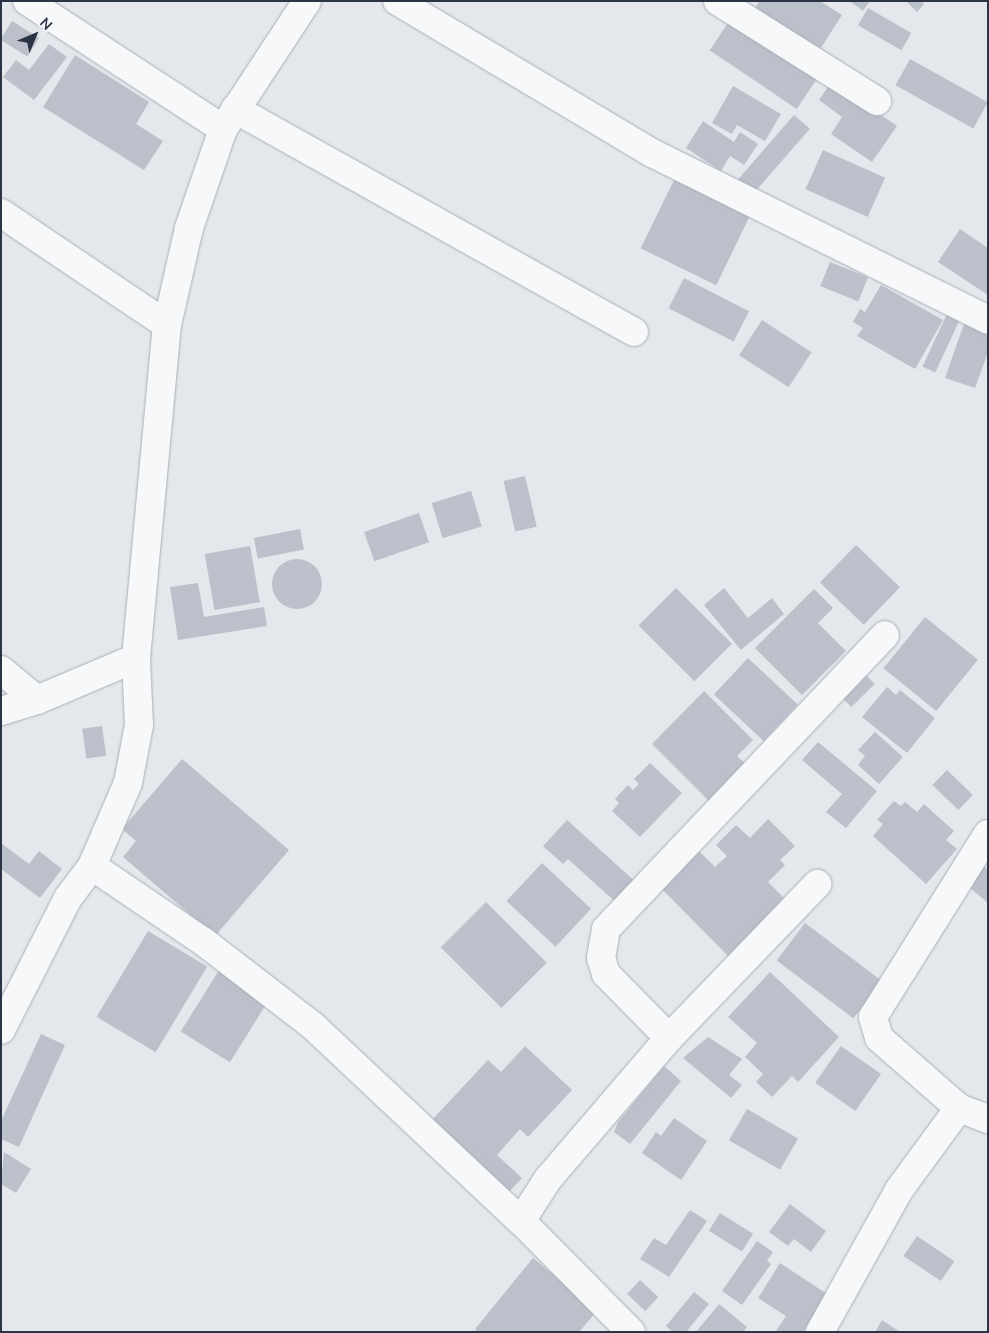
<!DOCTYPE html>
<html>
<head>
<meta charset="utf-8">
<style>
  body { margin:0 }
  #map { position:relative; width:989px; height:1333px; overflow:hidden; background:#e4e7ec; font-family:"Nunito Sans",sans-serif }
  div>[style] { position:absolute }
  .building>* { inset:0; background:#bbc0ca; transform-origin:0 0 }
  .round { border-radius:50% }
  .roads { filter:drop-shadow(0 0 1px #a9aeb7) drop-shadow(0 0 1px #a9aeb7) }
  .minor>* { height:28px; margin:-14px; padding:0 14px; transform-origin:14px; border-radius:14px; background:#f7f8fa }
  span { translate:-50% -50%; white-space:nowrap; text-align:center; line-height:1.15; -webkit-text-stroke:4px #f4f6f9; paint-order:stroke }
  .frame { position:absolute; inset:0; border:2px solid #2b3445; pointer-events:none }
  .north { position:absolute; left:10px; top:10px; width:50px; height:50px; -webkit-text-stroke:4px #f4f6f9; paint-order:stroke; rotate:45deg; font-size:14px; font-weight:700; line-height:20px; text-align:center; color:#2b3445 }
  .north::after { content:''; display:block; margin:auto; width:18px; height:22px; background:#2b3445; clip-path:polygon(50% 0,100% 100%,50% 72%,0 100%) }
</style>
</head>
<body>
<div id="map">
  <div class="building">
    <div style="clip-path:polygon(759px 1px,820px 1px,842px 15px,817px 54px,752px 14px)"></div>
    <div style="clip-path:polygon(850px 1px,870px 1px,863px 11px)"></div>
    <div style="clip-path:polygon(906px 1px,921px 1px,924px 4px,917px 12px)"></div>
    <div style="left:868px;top:8px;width:50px;height:20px;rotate:30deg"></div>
    <div style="left:732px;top:17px;width:105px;height:40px;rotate:34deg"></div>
    <div style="left:12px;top:21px;width:32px;height:22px;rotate:32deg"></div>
    <div style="clip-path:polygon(49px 44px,67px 57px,34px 100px,3px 77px,16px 60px,29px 70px)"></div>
    <div style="clip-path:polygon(75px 55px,149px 102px,136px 124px,163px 141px,144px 170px,43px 107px)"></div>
    <div style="left:910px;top:59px;width:89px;height:30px;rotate:29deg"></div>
    <div style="clip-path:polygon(832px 81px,897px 126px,872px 162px,831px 134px,842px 117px,819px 100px)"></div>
    <div style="clip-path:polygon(733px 86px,781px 114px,765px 141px,737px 125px,732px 134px,712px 123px)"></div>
    <div style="left:794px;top:115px;width:21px;height:89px;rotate:41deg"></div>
    <div style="clip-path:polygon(703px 121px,734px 142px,740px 132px,758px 144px,744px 165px,730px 156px,721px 171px,686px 148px)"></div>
    <div style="left:823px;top:150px;width:68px;height:43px;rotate:24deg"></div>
    <div style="left:674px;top:180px;width:84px;height:76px;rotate:26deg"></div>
    <div style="clip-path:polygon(960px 229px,988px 248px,988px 295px,938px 262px)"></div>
    <div style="left:830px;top:262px;width:41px;height:26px;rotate:22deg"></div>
    <div style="left:684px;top:278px;width:73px;height:34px;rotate:27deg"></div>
    <div style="clip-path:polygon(881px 285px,943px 320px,915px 369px,857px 336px,863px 328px,853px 322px,860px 309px,865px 312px)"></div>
    <div style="left:947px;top:314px;width:14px;height:58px;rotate:25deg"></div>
    <div style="left:762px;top:320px;width:59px;height:42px;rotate:33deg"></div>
    <div style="clip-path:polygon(964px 324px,988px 332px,988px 352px,975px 388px,945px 378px)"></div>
    <div style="left:525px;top:476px;width:52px;height:22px;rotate:77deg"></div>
    <div style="left:471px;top:491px;width:37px;height:41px;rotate:73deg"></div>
    <div style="left:419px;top:513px;width:31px;height:58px;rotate:71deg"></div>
    <div style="left:300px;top:529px;width:21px;height:47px;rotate:79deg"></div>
    <div style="left:856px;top:545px;width:61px;height:52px;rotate:44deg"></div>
    <div style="left:250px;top:546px;width:57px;height:46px;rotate:80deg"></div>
    <div class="round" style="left:272px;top:559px;width:50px;height:50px"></div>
    <div style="clip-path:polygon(198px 583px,204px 617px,264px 607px,267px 626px,178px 640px,170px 587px)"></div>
    <div style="left:676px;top:588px;width:79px;height:53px;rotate:45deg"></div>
    <div style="clip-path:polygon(724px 588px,748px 618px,772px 598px,784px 614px,741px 650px,704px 605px)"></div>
    <div style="clip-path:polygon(814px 589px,833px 608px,818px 623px,846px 651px,802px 695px,755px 648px)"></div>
    <div style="left:925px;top:617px;width:68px;height:66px;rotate:39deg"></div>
    <div style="left:748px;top:658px;width:68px;height:50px;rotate:43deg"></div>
    <div style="left:862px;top:671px;width:18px;height:33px;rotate:45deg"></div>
    <div style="clip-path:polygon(887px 687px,896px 695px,900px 690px,935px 718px,907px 753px,862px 717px)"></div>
    <div style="clip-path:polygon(704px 691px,753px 740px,737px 756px,749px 767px,713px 805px,652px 744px)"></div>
    <div style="left:102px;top:726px;width:30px;height:20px;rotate:82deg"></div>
    <div style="clip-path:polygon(875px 732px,903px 757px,879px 784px,858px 765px,865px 756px,858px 750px)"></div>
    <div style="clip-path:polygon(818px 742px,877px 791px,846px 828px,826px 812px,842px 794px,802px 760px)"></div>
    <div style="clip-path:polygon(182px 759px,289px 850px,215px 936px,123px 857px,136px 841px,122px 829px)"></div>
    <div style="clip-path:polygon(650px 763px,682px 793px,640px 837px,612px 811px,619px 803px,615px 799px,628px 785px,633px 790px,639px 784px,634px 779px)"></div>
    <div style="left:947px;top:770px;width:36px;height:21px;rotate:44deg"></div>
    <div style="clip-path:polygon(894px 801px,901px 806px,905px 802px,917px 812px,924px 804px,954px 831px,946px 840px,957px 849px,926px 884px,873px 836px,883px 824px,877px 820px)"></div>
    <div style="clip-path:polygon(768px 819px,795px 846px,780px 860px,785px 865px,768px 882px,785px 899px,728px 956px,661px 888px,699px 851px,715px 867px,727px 856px,716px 845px,736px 825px,750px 838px)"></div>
    <div style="clip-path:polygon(567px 820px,638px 884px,620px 906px,568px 859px,563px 864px,543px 846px)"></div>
    <div style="clip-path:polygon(1px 843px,29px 864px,39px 851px,62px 869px,40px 898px,1px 869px)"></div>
    <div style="left:542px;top:863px;width:67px;height:52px;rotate:43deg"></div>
    <div style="clip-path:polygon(980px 863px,988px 870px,988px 903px,963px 882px)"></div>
    <div style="left:486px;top:902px;width:86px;height:64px;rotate:45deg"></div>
    <div style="left:805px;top:923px;width:96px;height:47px;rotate:37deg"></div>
    <div style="left:148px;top:931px;width:69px;height:100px;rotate:31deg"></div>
    <div style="left:221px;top:967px;width:58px;height:76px;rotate:32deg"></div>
    <div style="clip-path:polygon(770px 972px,839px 1037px,798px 1082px,792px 1076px,772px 1097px,756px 1082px,763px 1074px,745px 1057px,757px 1043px,728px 1017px)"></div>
    <div style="clip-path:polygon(41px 1034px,65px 1045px,19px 1147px,1px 1139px,1px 1121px)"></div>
    <div style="clip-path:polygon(708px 1037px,742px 1059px,729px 1075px,742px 1085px,731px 1098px,683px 1058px)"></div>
    <div style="clip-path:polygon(525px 1046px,572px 1090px,528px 1137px,520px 1129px,497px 1155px,522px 1178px,507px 1194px,430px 1122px,488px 1060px,501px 1072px)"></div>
    <div style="left:841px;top:1046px;width:49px;height:45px;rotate:35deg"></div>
    <div style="clip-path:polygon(664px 1066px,681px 1081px,630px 1144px,614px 1132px,618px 1122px)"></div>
    <div style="left:747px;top:1109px;width:59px;height:36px;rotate:30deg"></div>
    <div style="clip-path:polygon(674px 1118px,707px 1141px,681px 1180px,642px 1153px,656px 1132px,661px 1136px)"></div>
    <div style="clip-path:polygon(4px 1152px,31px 1169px,16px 1193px,1px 1184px)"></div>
    <div style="clip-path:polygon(790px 1204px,826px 1231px,811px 1252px,794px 1239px,788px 1246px,769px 1232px)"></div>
    <div style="clip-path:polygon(690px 1210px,707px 1221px,669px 1277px,640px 1259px,654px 1238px,666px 1245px)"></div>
    <div style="left:720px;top:1213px;width:39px;height:21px;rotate:32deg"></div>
    <div style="left:917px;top:1236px;width:45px;height:24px;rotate:34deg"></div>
    <div style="clip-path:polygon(757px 1241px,773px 1252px,767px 1261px,771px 1264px,742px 1305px,722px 1291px)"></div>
    <div style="clip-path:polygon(533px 1258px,597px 1311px,579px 1332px,478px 1332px,475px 1329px)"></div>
    <div style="clip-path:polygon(780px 1263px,827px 1294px,803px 1332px,776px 1331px,786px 1316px,758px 1298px)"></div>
    <div style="left:640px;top:1280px;width:25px;height:19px;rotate:43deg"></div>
    <div style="clip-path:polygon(694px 1292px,709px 1304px,686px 1332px,673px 1332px,666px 1326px)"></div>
    <div style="clip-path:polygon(719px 1304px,747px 1327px,743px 1332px,696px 1332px)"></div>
    <div style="clip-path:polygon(882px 1320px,900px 1332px,875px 1332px)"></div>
  </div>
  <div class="roads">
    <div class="minor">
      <div style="left:27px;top:1px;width:234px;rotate:33.1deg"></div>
      <div style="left:397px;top:1px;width:297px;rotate:30.8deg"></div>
      <div style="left:652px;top:153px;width:375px;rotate:26.4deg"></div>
      <div style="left:718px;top:1px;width:188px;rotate:32.2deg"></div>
      <div style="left:235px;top:109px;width:457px;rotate:29.2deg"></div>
      <div style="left:1px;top:213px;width:200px;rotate:34deg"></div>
      <div style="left:1px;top:670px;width:47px;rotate:39.8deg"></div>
      <div style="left:1px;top:711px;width:38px;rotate:-17deg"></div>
      <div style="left:37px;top:700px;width:108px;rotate:-23deg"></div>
      <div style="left:92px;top:866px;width:135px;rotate:34.2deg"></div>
      <div style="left:204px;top:942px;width:138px;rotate:37.6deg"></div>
      <div style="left:313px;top:1026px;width:285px;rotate:43.2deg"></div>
      <div style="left:1px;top:1030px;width:148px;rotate:-63.1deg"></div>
      <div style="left:68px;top:898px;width:40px;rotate:-53deg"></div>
      <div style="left:92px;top:866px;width:90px;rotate:-66.6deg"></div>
      <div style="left:128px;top:783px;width:59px;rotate:-79.3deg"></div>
      <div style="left:139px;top:725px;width:67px;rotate:-92.6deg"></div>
      <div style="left:136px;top:658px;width:334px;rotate:-84.7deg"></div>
      <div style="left:167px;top:325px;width:99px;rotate:-77.2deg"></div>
      <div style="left:189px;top:228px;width:105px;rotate:-71deg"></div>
      <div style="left:223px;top:129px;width:153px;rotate:-56.7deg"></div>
      <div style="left:669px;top:1038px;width:214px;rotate:-46.1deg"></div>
      <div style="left:959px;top:1108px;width:106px;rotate:-138.8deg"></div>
      <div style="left:879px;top:1038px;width:22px;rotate:-106deg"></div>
      <div style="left:873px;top:1017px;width:216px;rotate:-57.9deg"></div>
      <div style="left:631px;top:1332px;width:156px;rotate:-134.7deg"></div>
      <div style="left:521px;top:1221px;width:50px;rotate:-57.3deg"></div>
      <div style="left:548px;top:1179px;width:186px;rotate:-49.4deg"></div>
      <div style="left:669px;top:1038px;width:90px;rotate:-134.5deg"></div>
      <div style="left:606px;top:974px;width:17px;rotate:-107deg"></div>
      <div style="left:601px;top:958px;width:29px;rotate:-80deg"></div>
      <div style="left:606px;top:929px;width:405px;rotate:-46.5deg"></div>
      <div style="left:820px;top:1332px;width:162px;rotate:-60.9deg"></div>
      <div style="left:899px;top:1190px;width:102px;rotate:-53.8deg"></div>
      <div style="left:959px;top:1108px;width:31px;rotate:21deg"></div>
    </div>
  </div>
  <div class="frame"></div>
  <div class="north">N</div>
</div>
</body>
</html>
